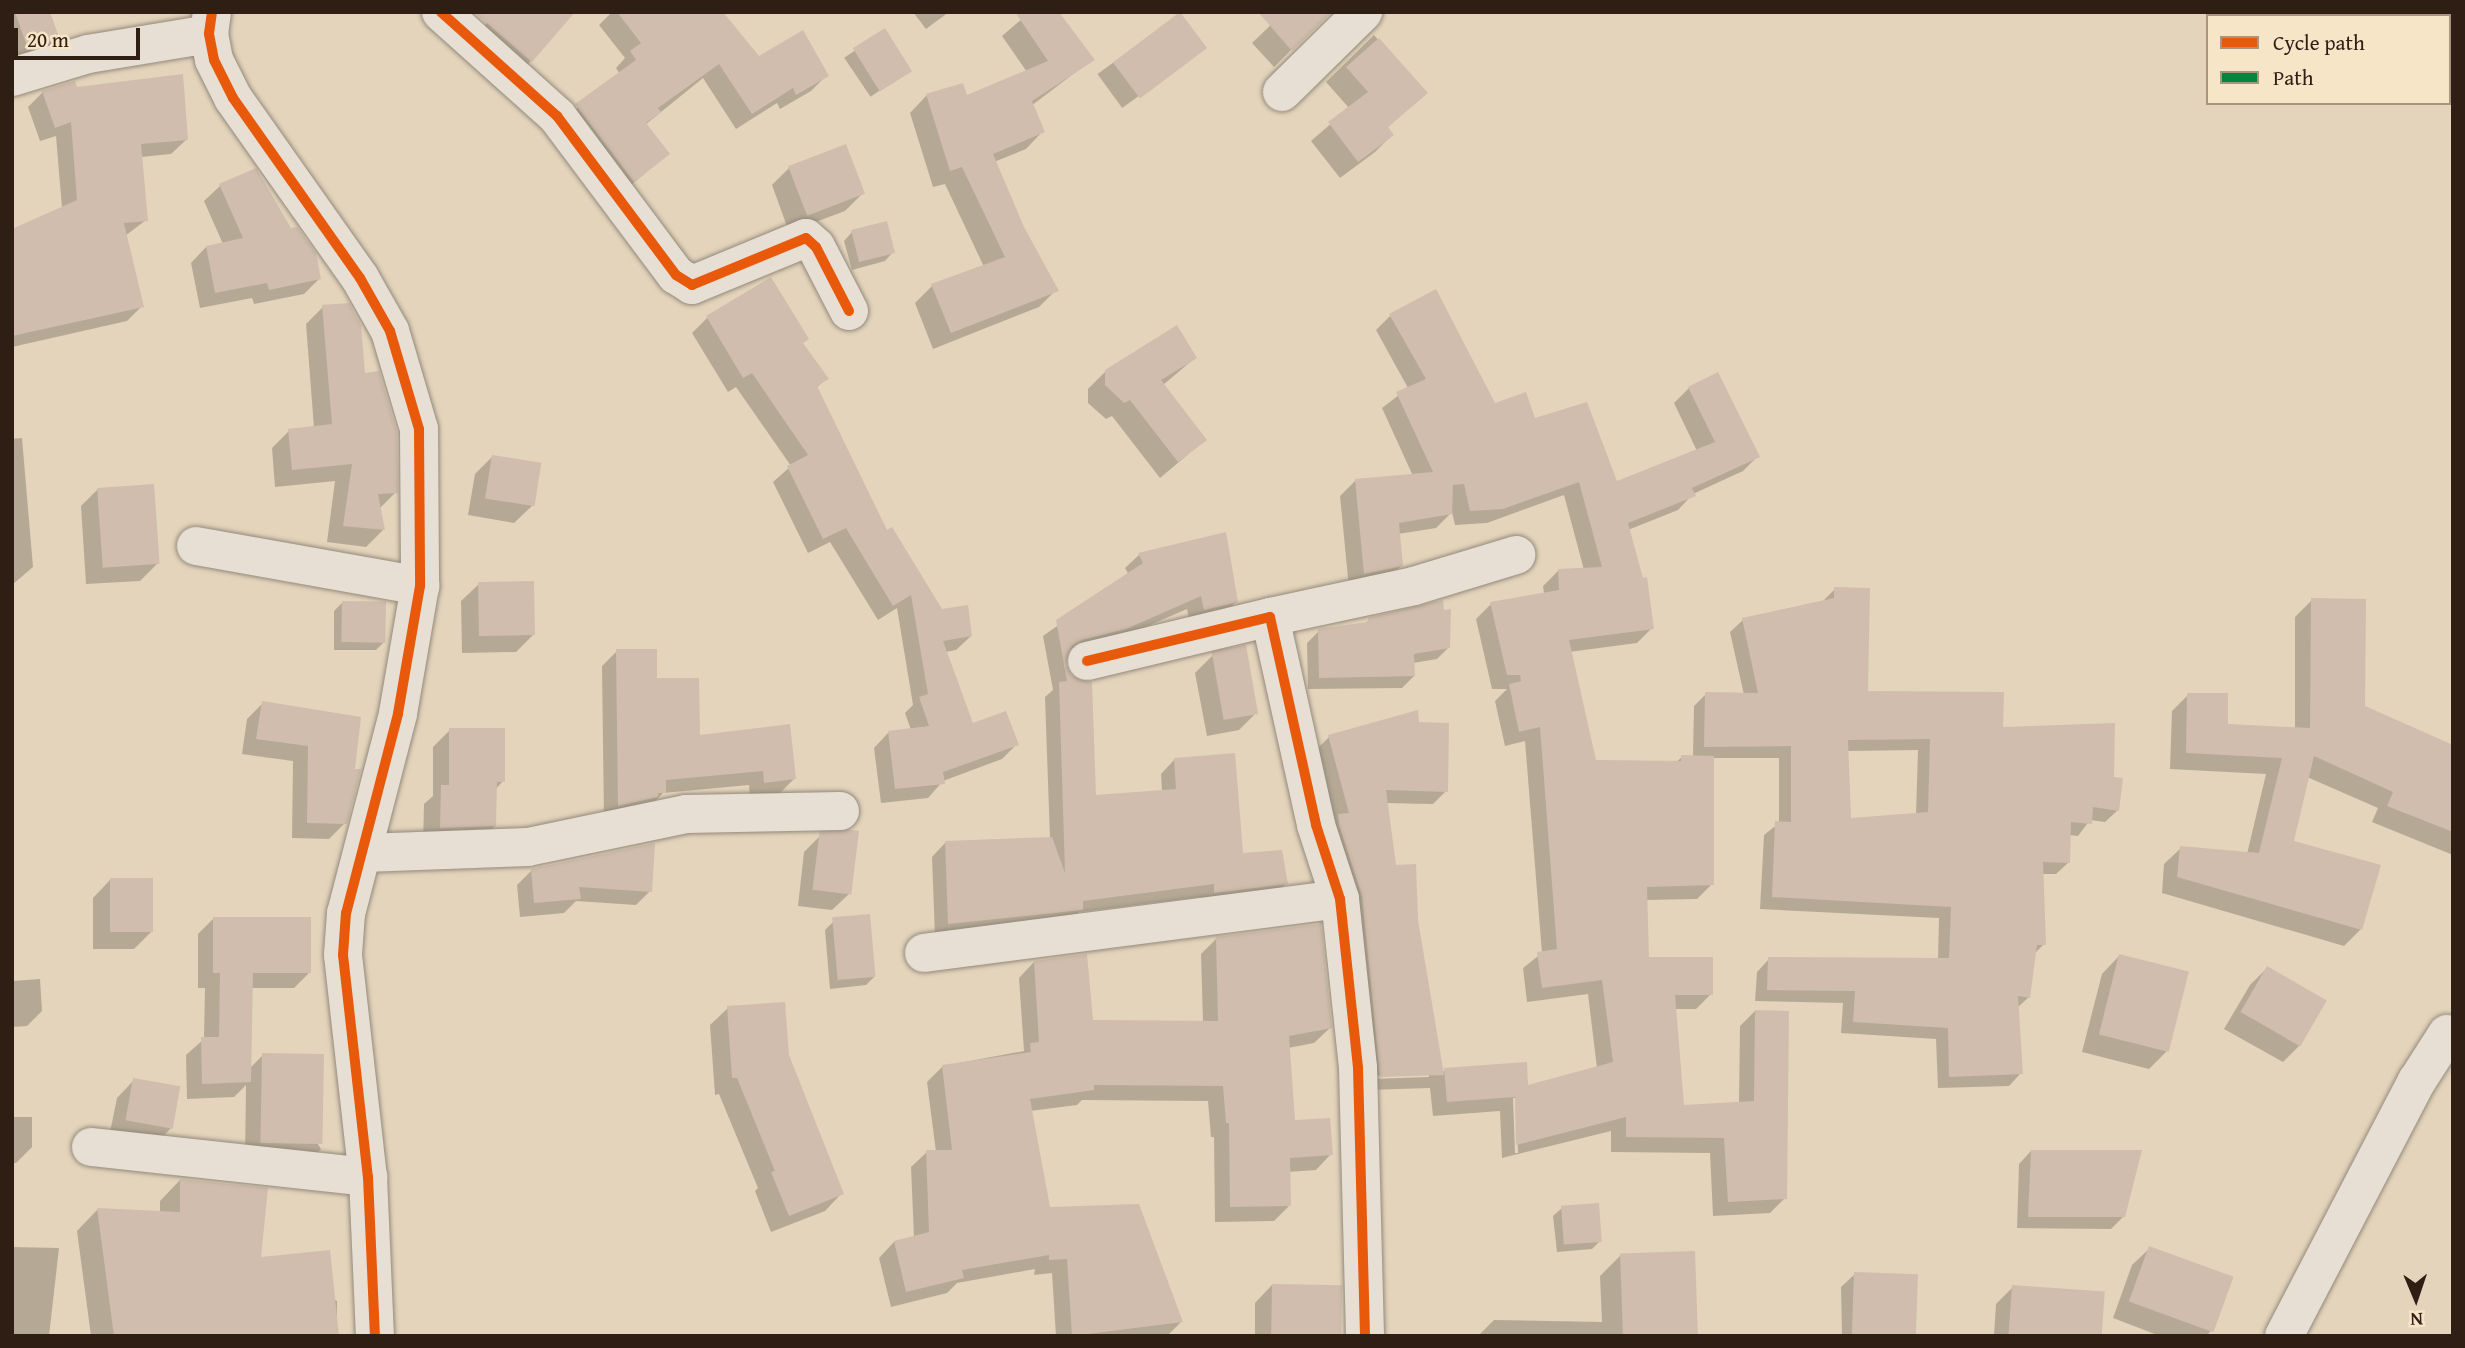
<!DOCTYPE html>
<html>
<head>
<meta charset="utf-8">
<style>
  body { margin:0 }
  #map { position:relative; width:2465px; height:1348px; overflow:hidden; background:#e3d4bb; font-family:"Gentium Book Plus",serif }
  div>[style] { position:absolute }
  .shadow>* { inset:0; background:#0003; transform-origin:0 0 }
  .building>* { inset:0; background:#d0bdad; transform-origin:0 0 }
  .roads { filter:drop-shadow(0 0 2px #94897b) drop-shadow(0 0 2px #94897b) }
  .minor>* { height:38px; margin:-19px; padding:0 19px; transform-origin:19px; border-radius:19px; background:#e7dfd3 }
  .quiet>* { height:9px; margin-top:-4.5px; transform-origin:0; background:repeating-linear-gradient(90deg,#00873e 0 18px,transparent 0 27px) }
  .cycleway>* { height:10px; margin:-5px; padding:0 5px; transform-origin:5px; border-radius:5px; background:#e8590c }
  span { translate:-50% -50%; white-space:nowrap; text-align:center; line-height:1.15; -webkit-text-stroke:5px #f7e5c8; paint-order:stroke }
  .frame { position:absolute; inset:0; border:14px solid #2e1e14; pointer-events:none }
  .legend { position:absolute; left:2206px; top:14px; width:245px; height:91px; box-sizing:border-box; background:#f7e5c8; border:2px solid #a79580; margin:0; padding:9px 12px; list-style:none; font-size:21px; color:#2e1e14 }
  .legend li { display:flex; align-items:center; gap:14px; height:35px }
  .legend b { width:35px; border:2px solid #a79580 }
  .north { position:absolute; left:2381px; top:1264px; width:70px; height:70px; -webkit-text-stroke:5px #f7e5c8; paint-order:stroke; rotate:178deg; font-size:19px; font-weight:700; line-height:28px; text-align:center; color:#2e1e14 }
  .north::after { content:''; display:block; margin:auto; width:24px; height:32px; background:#2e1e14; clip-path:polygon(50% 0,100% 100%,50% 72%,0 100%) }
  .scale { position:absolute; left:14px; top:28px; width:126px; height:32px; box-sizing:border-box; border:4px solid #2e1e14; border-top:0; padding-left:9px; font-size:21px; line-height:24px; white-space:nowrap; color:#2e1e14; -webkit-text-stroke:5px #f7e5c8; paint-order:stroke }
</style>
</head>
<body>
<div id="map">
  <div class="shadow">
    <div style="clip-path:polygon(12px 12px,56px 12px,48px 15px,58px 39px,43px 54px,12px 61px)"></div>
    <div style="clip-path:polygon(496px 12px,531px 61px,514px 78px,471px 42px)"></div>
    <div style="clip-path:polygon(612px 12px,722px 12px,759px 58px,827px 75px,811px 91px,780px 109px,777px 103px,736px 129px,703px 78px,645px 125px,668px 154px,618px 196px,561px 121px,620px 74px,616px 68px,625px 58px,599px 25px)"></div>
    <div style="clip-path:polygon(913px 12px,949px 12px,926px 29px)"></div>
    <div style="clip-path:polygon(1030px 12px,1093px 59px,1031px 106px,1043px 131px,1026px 149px,994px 162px,1022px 228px,1056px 290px,1039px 307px,933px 349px,915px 303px,932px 286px,984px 267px,945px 184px,933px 187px,910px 113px,927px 95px,966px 98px,1027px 72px,1002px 36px)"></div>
    <div style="clip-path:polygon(1284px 12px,1329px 12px,1274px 67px,1252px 43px)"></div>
    <div style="left:1180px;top:14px;width:42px;height:102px;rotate:54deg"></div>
    <div style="left:884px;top:31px;width:47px;height:48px;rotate:56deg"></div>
    <div style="clip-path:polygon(1374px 35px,1425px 93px,1387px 128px,1392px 135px,1375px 152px,1340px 178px,1311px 141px,1349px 108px,1326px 82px)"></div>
    <div style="clip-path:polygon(75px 89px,186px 140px,171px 154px,141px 157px,146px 220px,125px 236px,142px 306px,127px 321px,12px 347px,12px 231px,62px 208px,56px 136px,40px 141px,28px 107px,43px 92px)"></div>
    <div style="clip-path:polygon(789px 168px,863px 193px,845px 211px,789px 232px,772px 185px)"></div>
    <div style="clip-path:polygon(220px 186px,319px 279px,304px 294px,254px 304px,252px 298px,200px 308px,191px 263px,206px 247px,223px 244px,204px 201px)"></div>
    <div style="clip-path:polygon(852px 232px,893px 252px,885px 261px,852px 270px,844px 241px)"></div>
    <div style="clip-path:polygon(323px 307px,363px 374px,396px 492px,379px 509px,383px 530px,366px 547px,327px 542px,335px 481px,275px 487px,272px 448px,289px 431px,314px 428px,306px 324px)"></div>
    <div style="clip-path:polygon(evenodd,1390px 316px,1494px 405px,1534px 420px,1616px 483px,1697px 451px,1674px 403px,1689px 388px,1718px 374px,1758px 456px,1743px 471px,1693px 494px,1678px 510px,1628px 530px,1652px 628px,1637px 643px,1569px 652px,1594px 762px,1675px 763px,1682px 757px,1693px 757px,1694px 706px,1706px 694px,1744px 695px,1730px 632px,1743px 620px,1823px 601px,1835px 589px,1866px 693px,2001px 729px,2112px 779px,2118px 810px,2105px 822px,2090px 820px,2078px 836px,2069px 835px,2069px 862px,2056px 874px,2042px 874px,2044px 944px,2034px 954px,2029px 997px,2017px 1008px,2021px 1073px,2009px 1086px,1938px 1088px,1936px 1039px,1841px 1033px,1843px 1003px,1755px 1001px,1757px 972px,1769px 959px,1938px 960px,1939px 918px,1760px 909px,1764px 835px,1779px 823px,1779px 758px,1713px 758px,1712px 884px,1697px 899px,1646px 900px,1648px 959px,1711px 994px,1696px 1009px,1674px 1009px,1682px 1107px,1739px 1103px,1740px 1026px,1755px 1011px,1785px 1198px,1770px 1213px,1713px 1216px,1710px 1153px,1611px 1152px,1611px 1131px,1502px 1158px,1500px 1111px,1433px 1116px,1430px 1088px,1367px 1090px,1316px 750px,1329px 737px,1417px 724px,1446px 791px,1433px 804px,1386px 803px,1394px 867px,1417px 920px,1442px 1073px,1445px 1070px,1527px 1087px,1597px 1068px,1588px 994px,1527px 1002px,1523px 968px,1542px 953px,1525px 741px,1505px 746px,1495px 701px,1507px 689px,1492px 689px,1476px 619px,1491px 604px,1544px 594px,1543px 586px,1558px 571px,1584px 570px,1564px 495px,1487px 523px,1455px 525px,1452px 512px,1436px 528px,1398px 534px,1402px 565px,1387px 580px,1349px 588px,1340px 496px,1355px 481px,1413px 476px,1382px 408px,1408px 388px,1376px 330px,1390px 316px,1918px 750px,1916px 815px,1849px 820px,1847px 751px,1918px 750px,1390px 316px,1429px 1074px,1429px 1077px,1371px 1079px,1371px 1076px,1429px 1074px,1390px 316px,1513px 1098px,1516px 1098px,1518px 1153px,1515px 1153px,1513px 1098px)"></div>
    <div style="clip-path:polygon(707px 318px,802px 344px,826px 379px,816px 388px,886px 533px,941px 611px,971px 636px,956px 650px,945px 652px,972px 725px,1017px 744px,1002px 759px,943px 781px,928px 798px,881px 803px,874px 748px,888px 733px,911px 730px,905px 713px,913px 705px,897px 608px,878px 620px,830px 542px,808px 553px,773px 482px,791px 466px,736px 387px,728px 392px,692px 333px)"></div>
    <div style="clip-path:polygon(1195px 358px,1163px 385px,1205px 440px,1160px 478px,1112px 416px,1106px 419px,1088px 403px,1088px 389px,1106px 371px)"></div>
    <div style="clip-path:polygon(22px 438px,33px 567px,12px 585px,12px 439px)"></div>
    <div style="clip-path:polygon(492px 457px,532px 506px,514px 523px,468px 515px,475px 474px)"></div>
    <div style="clip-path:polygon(98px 489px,158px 563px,140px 581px,86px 584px,81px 506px)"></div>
    <div style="clip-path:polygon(1224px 534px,1236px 602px,1222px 615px,1190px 623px,1187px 609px,1111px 642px,1068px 653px,1064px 666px,1070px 678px,1094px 797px,1162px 791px,1161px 774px,1174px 760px,1242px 855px,1286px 883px,1273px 897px,1201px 906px,1200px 897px,1079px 912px,1068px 923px,935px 937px,932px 857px,945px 843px,1050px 839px,1045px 697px,1053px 690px,1043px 636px,1129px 575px,1125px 568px,1139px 555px)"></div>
    <div style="clip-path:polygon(479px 584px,533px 635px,516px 652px,462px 653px,461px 601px)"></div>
    <div style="clip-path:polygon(2312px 600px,2363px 707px,2453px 746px,2453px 855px,2372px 822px,2378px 808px,2307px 777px,2292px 842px,2379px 866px,2360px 930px,2344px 946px,2162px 893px,2164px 864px,2181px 848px,2247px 854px,2266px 774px,2170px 769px,2172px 711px,2188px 695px,2226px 726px,2295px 729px,2295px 617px)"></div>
    <div style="clip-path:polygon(342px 603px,385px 641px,376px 650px,334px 650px,334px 611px)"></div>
    <div style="clip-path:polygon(1369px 620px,1449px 647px,1437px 659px,1413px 663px,1414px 676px,1402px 688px,1308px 689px,1307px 643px,1319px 631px,1364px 625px)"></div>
    <div style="clip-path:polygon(617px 651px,655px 680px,698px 737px,795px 778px,780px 793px,750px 797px,749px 785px,663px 793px,650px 807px,604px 820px,602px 666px)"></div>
    <div style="clip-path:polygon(1213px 655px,1256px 713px,1239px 730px,1207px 736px,1195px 673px)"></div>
    <div style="clip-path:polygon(263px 703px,359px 719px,345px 823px,329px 839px,292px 838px,293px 761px,242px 754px,247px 719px)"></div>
    <div style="clip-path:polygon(450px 730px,503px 781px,495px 790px,495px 826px,477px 843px,423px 845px,424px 804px,433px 796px,433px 747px)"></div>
    <div style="clip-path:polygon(821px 835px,850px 893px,832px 910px,798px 906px,804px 852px)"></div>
    <div style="clip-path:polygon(532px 870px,650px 891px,636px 905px,576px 901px,564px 913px,520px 917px,517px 885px)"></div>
    <div style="clip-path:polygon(110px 880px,152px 931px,134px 949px,93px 949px,93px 898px)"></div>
    <div style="clip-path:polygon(214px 918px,310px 972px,294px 988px,251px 988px,250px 1068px,263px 1055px,321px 1149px,303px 1167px,245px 1160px,246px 1085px,234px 1097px,187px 1099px,186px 1055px,204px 1039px,205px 988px,198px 988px,198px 934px)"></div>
    <div style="clip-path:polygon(833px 922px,874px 977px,866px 985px,830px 989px,825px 930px)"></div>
    <div style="clip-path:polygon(1216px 939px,1330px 1028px,1314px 1043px,1288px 1048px,1293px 1122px,1331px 1154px,1316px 1170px,1288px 1172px,1290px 1205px,1274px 1221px,1215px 1222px,1214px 1137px,1211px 1137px,1208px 1101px,1082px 1100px,1077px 1105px,1030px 1111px,1048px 1209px,1181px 1322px,1167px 1336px,1056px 1336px,1052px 1273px,1034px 1275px,1035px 1269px,957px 1283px,947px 1293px,891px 1307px,879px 1258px,894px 1242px,914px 1238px,911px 1167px,927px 1152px,936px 1152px,927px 1082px,943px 1066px,1024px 1051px,1019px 978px,1034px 962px,1091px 1022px,1203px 1022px,1201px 954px)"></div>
    <div style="clip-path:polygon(2119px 956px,2186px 972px,2166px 1052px,2149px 1069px,2082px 1052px,2102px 974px)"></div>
    <div style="clip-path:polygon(2267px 968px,2300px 1045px,2283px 1062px,2224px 1029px,2250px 985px)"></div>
    <div style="clip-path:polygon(40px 979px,42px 1011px,27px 1026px,12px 1027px,12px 981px)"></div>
    <div style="clip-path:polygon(728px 1008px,788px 1055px,842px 1193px,825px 1211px,771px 1232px,755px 1191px,758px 1188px,719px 1094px,715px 1095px,710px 1025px)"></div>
    <div style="clip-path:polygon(134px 1080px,171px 1128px,154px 1146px,109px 1137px,117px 1098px)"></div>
    <div style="clip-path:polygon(12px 1117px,32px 1117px,32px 1147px,16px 1163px,12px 1163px)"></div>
    <div style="clip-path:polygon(2031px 1151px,2124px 1216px,2111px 1229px,2017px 1228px,2019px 1164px)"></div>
    <div style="clip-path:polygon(180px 1180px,259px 1259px,337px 1301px,337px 1336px,91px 1336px,77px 1231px,97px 1210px,160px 1213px,160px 1201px)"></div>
    <div style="clip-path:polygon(1562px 1208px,1600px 1241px,1592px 1249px,1557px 1252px,1553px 1216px)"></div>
    <div style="clip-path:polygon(12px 1247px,59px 1248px,49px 1336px,12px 1336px)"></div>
    <div style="clip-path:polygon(2150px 1248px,2211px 1331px,2206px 1336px,2160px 1336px,2113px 1318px,2132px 1265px)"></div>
    <div style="clip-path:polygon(1621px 1255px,1697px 1336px,1478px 1336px,1494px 1320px,1602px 1322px,1600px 1276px)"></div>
    <div style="clip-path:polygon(1855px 1274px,1915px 1336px,1842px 1336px,1841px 1287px)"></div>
    <div style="clip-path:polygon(1272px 1285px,1341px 1336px,1255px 1336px,1255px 1303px)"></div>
    <div style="clip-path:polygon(2013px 1287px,2100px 1336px,1994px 1336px,1996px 1304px)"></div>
  </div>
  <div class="building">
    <div style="clip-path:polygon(15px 12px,50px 12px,60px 40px,28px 49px)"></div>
    <div style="clip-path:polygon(474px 12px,575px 12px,532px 62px)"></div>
    <div style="clip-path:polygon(617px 12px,723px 12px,759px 56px,803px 30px,829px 76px,796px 95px,793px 88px,752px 114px,719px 64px,658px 108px,661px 112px,646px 123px,670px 154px,634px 182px,575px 104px,636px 60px,630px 51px,641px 43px)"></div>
    <div style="clip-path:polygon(1015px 12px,1059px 12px,1095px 60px,1032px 101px,1045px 132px,993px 154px,1024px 227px,1059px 291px,951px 333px,931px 284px,1005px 257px,962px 167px,950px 171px,926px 94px,963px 83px,967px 95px,1048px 61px)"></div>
    <div style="left:1180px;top:12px;width:45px;height:84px;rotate:53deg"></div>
    <div style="clip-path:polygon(1258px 12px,1332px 12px,1292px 51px)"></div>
    <div style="left:885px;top:28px;width:51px;height:38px;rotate:58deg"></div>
    <div style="clip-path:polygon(1379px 38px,1428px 93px,1388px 127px,1394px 135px,1358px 162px,1328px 122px,1368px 92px,1346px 67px)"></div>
    <div style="clip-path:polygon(183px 74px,188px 140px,141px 144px,148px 221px,124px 223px,144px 307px,12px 336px,12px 229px,77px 200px,71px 122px,55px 128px,42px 91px,75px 81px,77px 87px)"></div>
    <div style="left:846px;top:144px;width:53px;height:62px;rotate:69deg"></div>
    <div style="clip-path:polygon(256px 168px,291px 228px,297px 227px,316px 253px,321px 279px,269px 290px,267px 283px,215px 293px,206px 246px,243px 238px,219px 184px)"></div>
    <div style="left:887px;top:221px;width:33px;height:37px;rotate:76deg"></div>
    <div style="clip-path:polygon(771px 277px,809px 339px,803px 343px,829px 379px,817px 386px,887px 530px,892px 527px,942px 609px,968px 605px,972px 636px,943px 641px,973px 723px,1006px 711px,1019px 745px,943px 772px,945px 784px,895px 789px,888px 731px,929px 726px,919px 697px,928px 694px,911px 595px,893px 606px,846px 528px,823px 539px,787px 466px,808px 455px,752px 373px,743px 378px,706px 316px)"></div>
    <div style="clip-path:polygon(1436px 289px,1495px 403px,1526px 392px,1535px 418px,1587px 402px,1617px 481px,1715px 442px,1688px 387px,1718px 372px,1760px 457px,1692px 488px,1696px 496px,1628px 523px,1643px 578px,1647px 577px,1654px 629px,1569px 640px,1596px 760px,1681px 761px,1681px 755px,1714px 756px,1714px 885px,1647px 887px,1649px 957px,1713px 957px,1713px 995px,1675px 995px,1684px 1105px,1754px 1101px,1755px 1010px,1789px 1011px,1787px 1199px,1728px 1202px,1724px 1138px,1626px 1137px,1626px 1117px,1516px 1145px,1515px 1097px,1447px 1102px,1444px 1068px,1527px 1062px,1528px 1085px,1613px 1062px,1602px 980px,1542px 988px,1537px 952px,1557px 949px,1540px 727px,1519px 732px,1509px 684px,1521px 681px,1520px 675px,1507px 675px,1490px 602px,1559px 590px,1558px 569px,1602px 567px,1579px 482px,1503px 509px,1470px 511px,1464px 484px,1453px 485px,1452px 514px,1399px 523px,1403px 566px,1364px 574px,1355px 479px,1433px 472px,1396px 392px,1426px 379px,1389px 314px)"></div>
    <div style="clip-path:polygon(349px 303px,361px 325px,365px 373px,379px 371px,397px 432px,398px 493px,378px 494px,385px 530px,343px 526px,352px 464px,292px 470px,288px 429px,332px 424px,322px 305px)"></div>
    <div style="clip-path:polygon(1177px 325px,1197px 358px,1161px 380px,1207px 440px,1178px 462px,1130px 400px,1124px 403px,1105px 385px,1105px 370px)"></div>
    <div style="left:492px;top:455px;width:50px;height:44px;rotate:9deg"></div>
    <div style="left:154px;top:484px;width:80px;height:57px;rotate:86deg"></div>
    <div style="clip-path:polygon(1226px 532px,1238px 602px,1204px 610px,1201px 596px,1126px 629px,1082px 640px,1072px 646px,1066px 665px,1072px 676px,1092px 682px,1096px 795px,1176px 789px,1174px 758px,1235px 753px,1243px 853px,1282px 850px,1288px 884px,1214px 893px,1214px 884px,1083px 901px,1083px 910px,948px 924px,945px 841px,1052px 837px,1065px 873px,1059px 682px,1067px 681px,1056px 620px,1143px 563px,1138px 553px)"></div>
    <div style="left:534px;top:581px;width:54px;height:56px;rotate:89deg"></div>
    <div style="clip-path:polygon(evenodd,1834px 587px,1870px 588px,1868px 691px,2004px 692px,2003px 727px,2115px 723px,2114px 777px,2123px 778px,2119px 811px,2093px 807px,2092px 824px,2071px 822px,2070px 863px,2043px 862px,2046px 945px,2037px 945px,2030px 998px,2018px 996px,2023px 1074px,1949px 1077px,1948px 1028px,1853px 1022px,1855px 991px,1767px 990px,1768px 957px,1949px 958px,1951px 907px,1772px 897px,1775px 821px,1791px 822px,1791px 746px,1704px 747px,1705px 692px,1758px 693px,1742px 618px,1834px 598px,1834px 587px,1930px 739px,1928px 812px,1851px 818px,1848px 740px,1930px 739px)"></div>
    <div style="clip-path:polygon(2311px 598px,2366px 599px,2365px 706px,2453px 745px,2453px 832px,2387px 806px,2393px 792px,2314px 756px,2294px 841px,2381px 865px,2362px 930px,2177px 877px,2180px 846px,2259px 853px,2282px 758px,2186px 753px,2187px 693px,2228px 693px,2228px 724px,2310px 728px)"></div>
    <div style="clip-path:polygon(1443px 600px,1444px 610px,1451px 609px,1450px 648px,1414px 654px,1415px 676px,1319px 678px,1318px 629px,1368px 622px,1368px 618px)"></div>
    <div style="left:342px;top:601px;width:44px;height:41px;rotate:1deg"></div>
    <div style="left:1246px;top:645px;width:70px;height:35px;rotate:80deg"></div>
    <div style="clip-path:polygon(616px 649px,657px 649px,657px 678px,699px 678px,700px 735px,790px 724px,796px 779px,764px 783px,763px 771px,666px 780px,666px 793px,658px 793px,658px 797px,618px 806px)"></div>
    <div style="clip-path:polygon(262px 701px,361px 717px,355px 769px,361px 769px,347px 824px,307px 823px,308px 746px,256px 739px)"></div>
    <div style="clip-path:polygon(1418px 710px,1419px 722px,1449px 723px,1448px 792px,1386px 790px,1396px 865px,1416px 864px,1418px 920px,1444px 1075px,1380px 1077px,1362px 896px,1339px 825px,1338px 814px,1349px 813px,1328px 735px)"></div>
    <div style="clip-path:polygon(449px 728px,505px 728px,505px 782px,497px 782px,496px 826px,440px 828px,441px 785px,449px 785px)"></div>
    <div style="left:859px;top:831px;width:64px;height:39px;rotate:97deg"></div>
    <div style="clip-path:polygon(655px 843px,652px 892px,579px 887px,581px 899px,534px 903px,531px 869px)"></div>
    <div style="left:153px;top:878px;width:54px;height:43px;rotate:90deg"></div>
    <div style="left:870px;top:914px;width:63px;height:38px;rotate:85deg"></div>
    <div style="clip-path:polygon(213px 917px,311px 917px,311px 973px,253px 973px,251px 1082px,202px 1084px,201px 1037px,219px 1037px,220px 973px,213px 973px)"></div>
    <div style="clip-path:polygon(1321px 924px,1332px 1028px,1289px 1036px,1295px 1120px,1330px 1118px,1333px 1155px,1290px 1158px,1291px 1206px,1230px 1207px,1229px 1123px,1226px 1123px,1223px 1086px,1094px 1085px,1094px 1090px,1030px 1099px,1050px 1207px,1139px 1204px,1183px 1322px,1072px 1336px,1067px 1259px,1049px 1260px,1049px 1255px,962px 1270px,964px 1278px,906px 1292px,894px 1241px,929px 1232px,926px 1150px,952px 1150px,942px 1065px,1031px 1052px,1030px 1043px,1039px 1042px,1034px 961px,1087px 954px,1093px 1020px,1218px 1021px,1216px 937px)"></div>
    <div style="left:2119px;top:954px;width:72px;height:83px;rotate:14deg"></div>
    <div style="left:2267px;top:966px;width:69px;height:53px;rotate:30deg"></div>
    <div style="clip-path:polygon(785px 1002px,789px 1055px,844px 1194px,789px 1216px,771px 1172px,775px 1171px,737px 1078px,732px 1078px,727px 1006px)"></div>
    <div style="left:262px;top:1053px;width:62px;height:90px;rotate:1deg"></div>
    <div style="left:133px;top:1078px;width:48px;height:43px;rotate:10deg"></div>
    <div style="clip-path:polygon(2031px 1150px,2142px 1150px,2125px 1217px,2028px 1217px)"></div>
    <div style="clip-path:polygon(180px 1179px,268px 1188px,261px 1257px,330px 1250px,339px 1336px,114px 1336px,97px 1208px,180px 1212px)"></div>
    <div style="left:1599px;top:1203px;width:39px;height:38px;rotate:86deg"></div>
    <div style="left:2149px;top:1246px;width:90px;height:59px;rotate:20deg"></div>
    <div style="left:1695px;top:1251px;width:85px;height:75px;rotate:88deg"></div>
    <div style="left:1854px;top:1272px;width:64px;height:64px;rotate:2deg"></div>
    <div style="left:1272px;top:1284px;width:70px;height:51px;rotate:1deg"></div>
    <div style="left:2012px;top:1285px;width:93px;height:51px;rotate:4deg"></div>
  </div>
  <div class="roads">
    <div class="minor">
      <div style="left:212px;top:12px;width:22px;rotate:98deg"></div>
      <div style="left:209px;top:34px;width:26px;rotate:79deg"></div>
      <div style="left:214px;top:60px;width:42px;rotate:63.4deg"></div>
      <div style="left:233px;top:98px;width:220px;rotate:54.8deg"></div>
      <div style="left:360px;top:278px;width:61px;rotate:60.5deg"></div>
      <div style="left:390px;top:331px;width:102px;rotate:73.5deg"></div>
      <div style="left:419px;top:429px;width:157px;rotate:89.6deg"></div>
      <div style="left:420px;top:586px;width:130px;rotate:99.8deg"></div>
      <div style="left:398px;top:714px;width:206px;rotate:104.6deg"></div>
      <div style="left:346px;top:913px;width:42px;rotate:94.1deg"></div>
      <div style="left:343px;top:955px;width:223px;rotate:83.6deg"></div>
      <div style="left:368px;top:1177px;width:159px;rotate:87.5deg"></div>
      <div style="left:441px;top:12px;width:156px;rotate:41.9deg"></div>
      <div style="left:557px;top:116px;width:199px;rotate:53.2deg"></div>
      <div style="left:676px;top:275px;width:19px;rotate:32deg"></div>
      <div style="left:692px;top:285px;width:123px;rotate:-22.4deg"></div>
      <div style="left:806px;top:238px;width:13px;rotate:42deg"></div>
      <div style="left:816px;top:247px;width:72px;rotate:62.7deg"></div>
      <div style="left:12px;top:77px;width:79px;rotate:-16.8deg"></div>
      <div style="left:88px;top:54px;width:123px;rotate:-9.4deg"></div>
      <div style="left:1282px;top:92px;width:114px;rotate:-44.6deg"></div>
      <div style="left:196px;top:546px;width:228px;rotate:10.1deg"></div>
      <div style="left:1270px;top:617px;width:147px;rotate:-12.1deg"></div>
      <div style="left:1414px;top:586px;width:107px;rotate:-16.9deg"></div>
      <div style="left:1087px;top:661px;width:188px;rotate:-13.5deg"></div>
      <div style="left:1270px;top:617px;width:213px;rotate:77.5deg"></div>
      <div style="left:1316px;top:825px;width:78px;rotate:72deg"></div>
      <div style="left:1340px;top:899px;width:170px;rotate:83.9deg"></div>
      <div style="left:1358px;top:1068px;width:268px;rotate:88.5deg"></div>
      <div style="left:364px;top:853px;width:164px;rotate:-2.1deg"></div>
      <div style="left:528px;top:847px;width:161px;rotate:-11.8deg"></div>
      <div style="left:686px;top:814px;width:154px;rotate:-1.1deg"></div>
      <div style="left:924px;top:953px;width:419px;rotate:-7.4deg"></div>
      <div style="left:91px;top:1147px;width:279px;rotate:6.2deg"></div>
      <div style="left:2284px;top:1336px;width:288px;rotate:-62.5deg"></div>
      <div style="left:2417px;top:1081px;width:56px;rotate:-57.4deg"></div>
    </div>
  </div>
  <div class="quiet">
    <div style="left:2209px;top:12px;width:7px;rotate:34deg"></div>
  </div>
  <div class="cycleway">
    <div style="left:212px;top:12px;width:22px;rotate:98deg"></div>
    <div style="left:209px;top:34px;width:26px;rotate:79deg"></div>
    <div style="left:214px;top:60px;width:42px;rotate:63.4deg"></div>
    <div style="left:233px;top:98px;width:220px;rotate:54.8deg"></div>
    <div style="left:360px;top:278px;width:61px;rotate:60.5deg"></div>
    <div style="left:390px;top:331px;width:102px;rotate:73.5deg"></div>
    <div style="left:419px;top:429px;width:157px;rotate:89.6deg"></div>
    <div style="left:420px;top:586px;width:130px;rotate:99.8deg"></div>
    <div style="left:398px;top:714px;width:206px;rotate:104.6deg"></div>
    <div style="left:346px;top:913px;width:42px;rotate:94.1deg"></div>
    <div style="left:343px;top:955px;width:223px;rotate:83.6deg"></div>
    <div style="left:368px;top:1177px;width:159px;rotate:87.5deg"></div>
    <div style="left:441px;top:12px;width:156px;rotate:41.9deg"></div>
    <div style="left:557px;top:116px;width:199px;rotate:53.2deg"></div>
    <div style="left:676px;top:275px;width:19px;rotate:32deg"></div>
    <div style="left:692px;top:285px;width:123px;rotate:-22.4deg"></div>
    <div style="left:806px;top:238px;width:13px;rotate:42deg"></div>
    <div style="left:816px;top:247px;width:72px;rotate:62.7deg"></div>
    <div style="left:1087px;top:661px;width:188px;rotate:-13.5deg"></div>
    <div style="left:1270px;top:617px;width:213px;rotate:77.5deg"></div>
    <div style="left:1316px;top:825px;width:78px;rotate:72deg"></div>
    <div style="left:1340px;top:899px;width:170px;rotate:83.9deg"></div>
    <div style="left:1358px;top:1068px;width:268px;rotate:88.5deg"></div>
  </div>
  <div class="frame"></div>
  <ul class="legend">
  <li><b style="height:9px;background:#e8590c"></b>Cycle path</li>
  <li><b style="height:9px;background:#00873e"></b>Path</li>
  </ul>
  <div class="north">N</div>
  <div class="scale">20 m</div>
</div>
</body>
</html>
